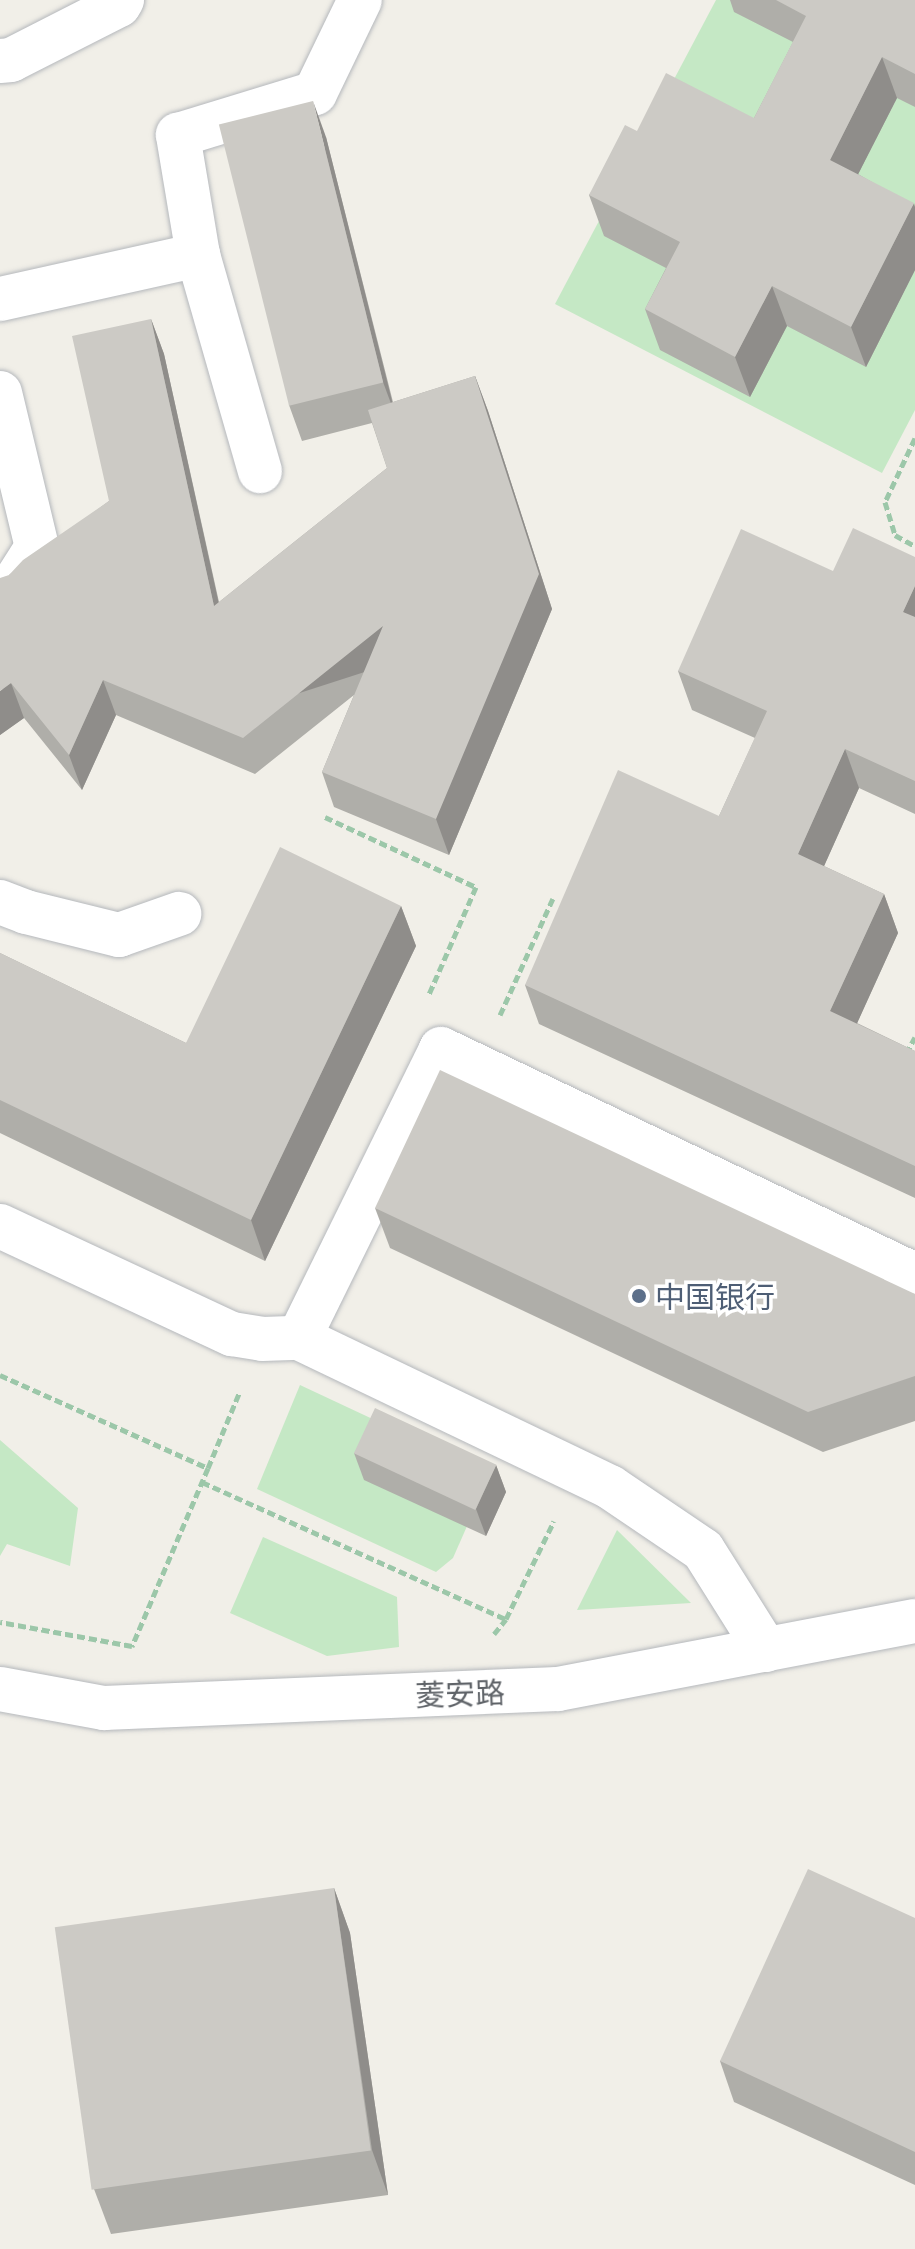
<!DOCTYPE html>
<html>
<head>
<meta charset="utf-8">
<style>
  body { margin:0 }
  #map { position:relative; width:915px; height:2249px; overflow:hidden; background:#f1efe8; font-family:"Exo 2","Noto Sans SC",sans-serif }
  div>[style] { position:absolute }
  .green>* { inset:0; background:#c5e8c5 }
  .path>* { height:5px; margin-top:-2.5px; transform-origin:0; background:repeating-linear-gradient(90deg,#9cc7a9 0 8px,transparent 0 12px) }
  .roads { filter:drop-shadow(0 0 2px #b5b8bc) drop-shadow(0 0 2px #b5b8bc) }
  .minor>* { height:44px; margin:-22px; padding:0 22px; transform-origin:22px; border-radius:22px; background:#fff }
  .wall>* { inset:0; background:#afaea9 }
  .shaded-wall>* { inset:0; background:#8f8d8a; transform-origin:0 0 }
  .building>* { inset:0; background:#cccac5; transform-origin:0 0 }
  .dots>* { width:22px; height:22px; translate:-50% -50%; box-sizing:border-box; border:4px solid #fff; border-radius:50% }
  span { translate:-50% -50%; white-space:nowrap; text-align:center; line-height:1.15; -webkit-text-stroke:7px #fff; paint-order:stroke }
  .service-label { font-size:30px; color:#4e5e75 }
  .left { translate:0 -50%; text-align:left }
  .street-label { font-size:30px; color:#5f6368 }
</style>
</head>
<body>
<div id="map">
  <div class="green">
    <div style="clip-path:polygon(716px 0,915px 0,915px 410px,882px 473px,555px 304px)"></div>
    <div style="clip-path:polygon(300px 1385px,490px 1474px,453px 1558px,436px 1572px,257px 1489px)"></div>
    <div style="clip-path:polygon(0 1440px,78px 1508px,70px 1566px,7px 1544px,0 1556px)"></div>
    <div style="clip-path:polygon(617px 1530px,691px 1603px,577px 1610px)"></div>
    <div style="clip-path:polygon(263px 1537px,397px 1597px,399px 1647px,327px 1656px,230px 1613px)"></div>
  </div>
  <div class="path">
    <div style="left:915px;top:438px;width:71px;rotate:115.1deg"></div>
    <div style="left:885px;top:502px;width:34px;rotate:73deg"></div>
    <div style="left:895px;top:535px;width:23px;rotate:29deg"></div>
    <div style="left:325px;top:817px;width:166px;rotate:24.9deg"></div>
    <div style="left:476px;top:887px;width:117px;rotate:113.7deg"></div>
    <div style="left:500px;top:1015px;width:128px;rotate:-65.6deg"></div>
    <div style="left:906px;top:1054px;width:19px;rotate:-62deg"></div>
    <div style="left:0;top:1375px;width:228px;rotate:24.1deg"></div>
    <div style="left:208px;top:1468px;width:194px;rotate:113.1deg"></div>
    <div style="left:132px;top:1646px;width:134px;rotate:-169.7deg"></div>
    <div style="left:208px;top:1468px;width:83px;rotate:-67.4deg"></div>
    <div style="left:202px;top:1482px;width:333px;rotate:24.3deg"></div>
    <div style="left:506px;top:1619px;width:109px;rotate:-63.9deg"></div>
    <div style="left:494px;top:1634px;width:19px;rotate:-51deg"></div>
  </div>
  <div class="roads">
    <div class="minor">
      <div style="left:0;top:61px;width:11px;rotate:-5deg"></div>
      <div style="left:11px;top:60px;width:121px;rotate:-27deg"></div>
      <div style="left:119px;top:5px;width:6px;rotate:-59deg"></div>
      <div style="left:198px;top:255px;width:122px;rotate:-99.5deg"></div>
      <div style="left:178px;top:135px;width:143px;rotate:-17deg"></div>
      <div style="left:315px;top:93px;width:103px;rotate:-64.2deg"></div>
      <div style="left:0;top:299px;width:203px;rotate:-12.5deg"></div>
      <div style="left:198px;top:255px;width:225px;rotate:74deg"></div>
      <div style="left:0;top:393px;width:158px;rotate:76.5deg"></div>
      <div style="left:37px;top:547px;width:49px;rotate:122.4deg"></div>
      <div style="left:11px;top:588px;width:12px;rotate:156deg"></div>
      <div style="left:0;top:902px;width:28px;rotate:21deg"></div>
      <div style="left:26px;top:912px;width:96px;rotate:13.9deg"></div>
      <div style="left:119px;top:935px;width:64px;rotate:-19.3deg"></div>
      <div style="left:0;top:1226px;width:256px;rotate:25deg"></div>
      <div style="left:232px;top:1334px;width:30px;rotate:9deg"></div>
      <div style="left:262px;top:1339px;width:37px;rotate:-2deg"></div>
      <div style="left:766px;top:1650px;width:118px;rotate:-122.2deg"></div>
      <div style="left:703px;top:1550px;width:112px;rotate:-145.9deg"></div>
      <div style="left:610px;top:1487px;width:345px;rotate:-154.4deg"></div>
      <div style="left:299px;top:1338px;width:322px;rotate:-63.8deg"></div>
      <div style="left:441px;top:1049px;width:525px;rotate:25.49deg"></div>
      <div style="left:0;top:1689px;width:106px;rotate:10.4deg"></div>
      <div style="left:104px;top:1708px;width:454px;rotate:-2.4deg"></div>
      <div style="left:558px;top:1689px;width:363px;rotate:-10.8deg"></div>
    </div>
  </div>
  <div class="wall">
    <div style="clip-path:polygon(730px 0,915px 0,915px 107px,897px 98px,858px 174px,915px 207px,915px 270px,866px 367px,787px 326px,750px 397px,660px 350px,645px 309px,666px 268px,604px 236px,589px 195px,637px 131px,754px 118px,793px 42px,734px 12px)"></div>
    <div style="clip-path:polygon(326px 137px,393px 402px,475px 376px,488px 411px,552px 609px,449px 855px,334px 807px,322px 772px,354px 695px,255px 774px,116px 715px,82px 790px,24px 718px,0 735px,9px 575px,109px 501px,151px 319px,164px 354px,219px 602px,387px 468px,372px 423px,302px 441px,289px 405px)"></div>
    <div style="clip-path:polygon(915px 557px,915px 814px,859px 788px,824px 866px,884px 894px,898px 933px,857px 1023px,915px 1051px,915px 1198px,539px 1024px,525px 985px,719px 816px,755px 738px,692px 710px,678px 671px,833px 571px)"></div>
    <div style="clip-path:polygon(401px 906px,416px 946px,265px 1261px,0 1133px,0 953px,186px 1043px)"></div>
    <div style="clip-path:polygon(375px 1208px,915px 1294px,915px 1421px,823px 1452px,390px 1248px)"></div>
    <div style="clip-path:polygon(354px 1453px,496px 1465px,506px 1492px,486px 1536px,364px 1480px)"></div>
    <div style="clip-path:polygon(334px 1888px,350px 1933px,388px 2195px,111px 2234px,94px 2189px)"></div>
    <div style="clip-path:polygon(915px 1918px,915px 2185px,734px 2102px,720px 2061px)"></div>
  </div>
  <div class="shaded-wall">
    <div style="clip-path:polygon(882px 57px,897px 98px,845px 200px,830px 160px)"></div>
    <div style="clip-path:polygon(313px 101px,326px 137px,396px 417px,383px 382px)"></div>
    <div style="clip-path:polygon(914px 203px,915px 207px,915px 270px,866px 367px,851px 327px)"></div>
    <div style="clip-path:polygon(772px 286px,787px 326px,750px 397px,735px 357px)"></div>
    <div style="clip-path:polygon(151px 319px,164px 354px,227px 641px,214px 606px)"></div>
    <div style="clip-path:polygon(475px 376px,488px 411px,552px 609px,449px 855px,436px 819px)"></div>
    <div style="clip-path:polygon(915px 586px,915px 644px,903px 612px)"></div>
    <div style="left:383px;top:626px;width:38px;height:179px;rotate:72deg"></div>
    <div style="clip-path:polygon(103px 680px,116px 715px,82px 790px,69px 755px)"></div>
    <div style="clip-path:polygon(11px 683px,24px 718px,0 735px,0 691px)"></div>
    <div style="clip-path:polygon(845px 749px,859px 788px,812px 893px,798px 854px)"></div>
    <div style="clip-path:polygon(884px 894px,898px 933px,845px 1050px,830px 1011px)"></div>
    <div style="clip-path:polygon(401px 906px,416px 946px,265px 1261px,251px 1220px)"></div>
    <div style="clip-path:polygon(496px 1465px,506px 1492px,486px 1536px,476px 1509px)"></div>
    <div style="clip-path:polygon(334px 1888px,350px 1933px,388px 2195px,372px 2150px)"></div>
  </div>
  <div class="building">
    <div style="clip-path:polygon(776px 0,915px 0,915px 74px,882px 57px,830px 160px,914px 203px,851px 327px,772px 286px,735px 357px,645px 309px,680px 242px,589px 195px,625px 125px,637px 131px,666px 73px,754px 118px,806px 16px)"></div>
    <div style="left:313px;top:101px;width:290px;height:97px;rotate:76deg"></div>
    <div style="clip-path:polygon(151px 319px,214px 606px,387px 468px,368px 410px,475px 376px,539px 574px,436px 819px,322px 772px,383px 626px,243px 738px,103px 680px,69px 755px,11px 683px,0 691px,0 578px,9px 575px,23px 560px,109px 501px,72px 336px)"></div>
    <div style="clip-path:polygon(853px 528px,915px 557px,915px 586px,903px 612px,915px 617px,915px 781px,845px 749px,798px 854px,884px 894px,830px 1011px,915px 1051px,915px 1166px,525px 985px,618px 770px,719px 816px,767px 711px,678px 671px,741px 529px,833px 571px)"></div>
    <div style="clip-path:polygon(280px 847px,401px 906px,251px 1220px,0 1100px,0 953px,186px 1043px)"></div>
    <div style="clip-path:polygon(440px 1070px,915px 1294px,915px 1376px,808px 1412px,375px 1208px)"></div>
    <div style="left:375px;top:1408px;width:134px;height:50px;rotate:25deg"></div>
    <div style="clip-path:polygon(808px 1869px,915px 1918px,915px 2152px,720px 2061px)"></div>
    <div style="left:334px;top:1888px;width:265px;height:282px;rotate:82deg"></div>
  </div>
  <div class="dots">
    <div style="left:639px;top:1296px;background:#5c6f8a"></div>
  </div>
  <div class="service-label">
    <span class="left" style="left:655px;top:1296px">中国银行</span>
  </div>
  <div class="street-label">
    <span style="left:460px;top:1693px;rotate:-2deg">菱安路</span>
  </div>
</div>
</body>
</html>
